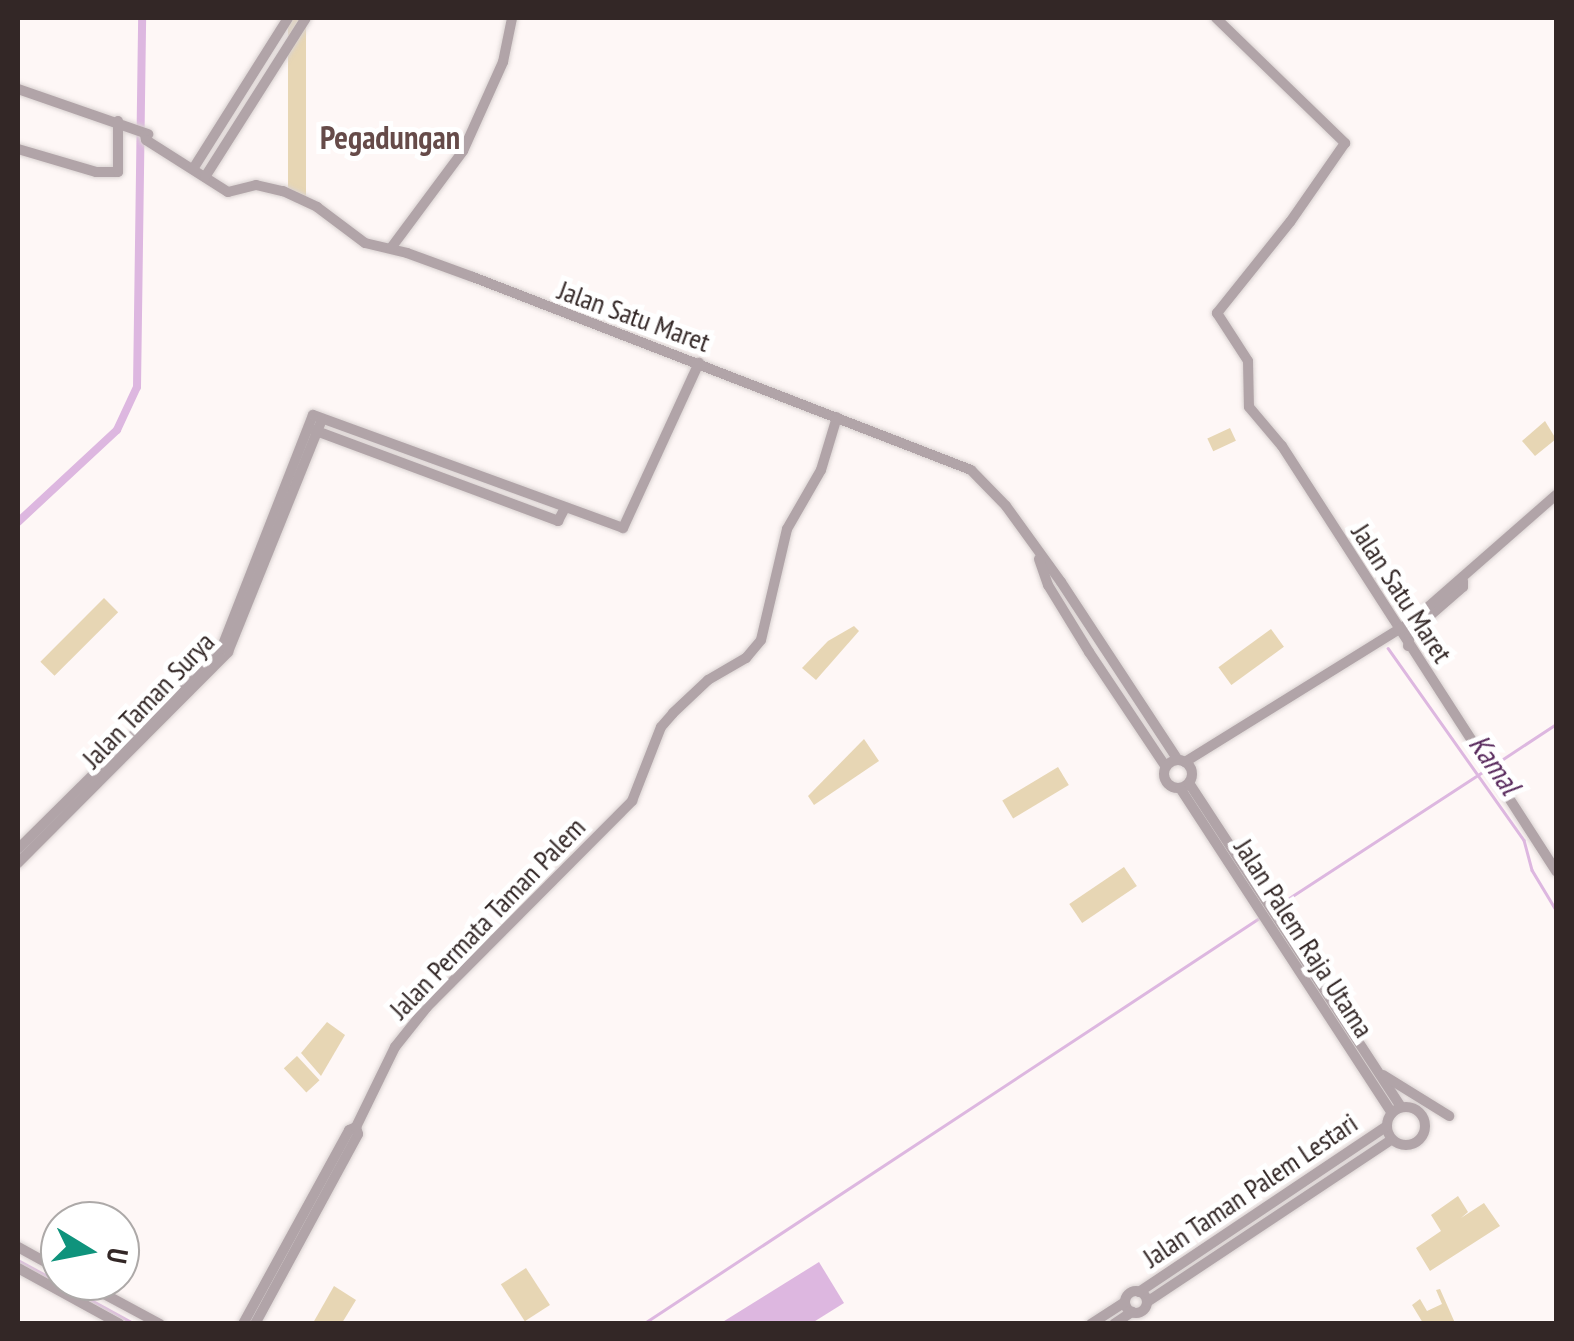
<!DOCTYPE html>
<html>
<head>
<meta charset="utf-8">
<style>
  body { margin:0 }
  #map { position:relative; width:1574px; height:1341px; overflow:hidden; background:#fef7f6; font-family:"PT Sans Narrow",sans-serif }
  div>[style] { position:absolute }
  .green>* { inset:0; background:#e7d6b4; transform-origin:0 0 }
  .water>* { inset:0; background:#ddb7e0 }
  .stream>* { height:2.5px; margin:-1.25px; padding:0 1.25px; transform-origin:1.25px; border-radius:1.25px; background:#ddb7e0 }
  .canal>* { height:8px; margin:-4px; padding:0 4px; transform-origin:4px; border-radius:4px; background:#ddb7e0 }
  .roads { filter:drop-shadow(0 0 2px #d9d2d1) drop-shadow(0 0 2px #d9d2d1) }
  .minor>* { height:10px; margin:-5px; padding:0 5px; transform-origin:5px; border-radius:5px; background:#b1a4a8 }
  .minor>.ring { margin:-5px; padding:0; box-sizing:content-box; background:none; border:10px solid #b1a4a8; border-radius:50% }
  span { translate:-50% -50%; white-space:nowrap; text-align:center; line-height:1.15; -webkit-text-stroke:10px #fff; paint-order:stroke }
  .street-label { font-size:28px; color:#332726 }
  .water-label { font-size:30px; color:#592a5d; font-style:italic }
  .quarter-label { font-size:32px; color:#664b49; font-weight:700 }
  .frame { position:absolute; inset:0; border:20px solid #332726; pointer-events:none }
  .north { position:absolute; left:40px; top:1201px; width:100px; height:100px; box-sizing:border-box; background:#fff; border:2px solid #ada9a8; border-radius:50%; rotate:100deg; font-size:28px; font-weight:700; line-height:40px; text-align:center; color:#332726 }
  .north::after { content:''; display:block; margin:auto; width:35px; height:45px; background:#0f937c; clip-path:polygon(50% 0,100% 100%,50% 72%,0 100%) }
</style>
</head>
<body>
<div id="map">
  <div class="green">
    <div style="left:288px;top:18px;width:18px;height:178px"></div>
    <div style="clip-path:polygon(1545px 421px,1556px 439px,1535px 456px,1522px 441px)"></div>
    <div style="left:1230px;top:428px;width:14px;height:25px;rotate:65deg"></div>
    <div style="left:104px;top:598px;width:20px;height:90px;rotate:45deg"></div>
    <div style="clip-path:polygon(854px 626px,859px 631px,816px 680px,802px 668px,828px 641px)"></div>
    <div style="left:1271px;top:629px;width:22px;height:65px;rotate:54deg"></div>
    <div style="clip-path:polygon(864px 739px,879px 761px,814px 805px,808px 796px)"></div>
    <div style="left:1058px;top:767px;width:21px;height:65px;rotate:59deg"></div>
    <div style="left:1124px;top:867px;width:23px;height:66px;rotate:56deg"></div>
    <div style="clip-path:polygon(327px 1022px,345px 1035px,321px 1076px,301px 1053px)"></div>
    <div style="left:297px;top:1056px;width:33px;height:18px;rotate:47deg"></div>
    <div style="clip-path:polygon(1458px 1196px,1468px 1212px,1461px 1218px,1484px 1203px,1500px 1226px,1430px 1271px,1416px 1248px,1441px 1231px,1431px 1215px)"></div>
    <div style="left:526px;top:1268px;width:44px;height:30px;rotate:57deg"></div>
    <div style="clip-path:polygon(334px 1286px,356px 1300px,342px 1323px,313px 1323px)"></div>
    <div style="clip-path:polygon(1440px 1289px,1455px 1323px,1423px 1323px,1412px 1305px,1420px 1299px,1427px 1311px,1442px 1304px,1436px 1290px)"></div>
  </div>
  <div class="water">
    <div style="clip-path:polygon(819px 1262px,844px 1303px,812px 1323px,721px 1323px)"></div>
  </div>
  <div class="stream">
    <div style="left:1388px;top:648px;width:235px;rotate:54.7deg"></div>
    <div style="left:1524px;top:840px;width:31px;rotate:75deg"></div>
    <div style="left:1532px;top:870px;width:47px;rotate:59deg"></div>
    <div style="left:1491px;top:767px;width:78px;rotate:-33.5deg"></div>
    <div style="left:1277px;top:906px;width:247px;rotate:-33.1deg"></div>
    <div style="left:18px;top:1260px;width:133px;rotate:28.7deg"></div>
    <div style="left:643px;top:1324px;width:736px;rotate:-33.37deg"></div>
  </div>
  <div class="canal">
    <div style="left:18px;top:522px;width:135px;rotate:-42.9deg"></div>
    <div style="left:117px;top:430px;width:47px;rotate:-65.1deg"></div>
    <div style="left:137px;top:387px;width:369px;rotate:-89.2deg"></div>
  </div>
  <div class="roads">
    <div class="minor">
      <div style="left:1216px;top:18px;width:180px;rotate:44.1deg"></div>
      <div style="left:1345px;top:143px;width:96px;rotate:124.8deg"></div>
      <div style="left:1290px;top:222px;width:117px;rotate:128.7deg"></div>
      <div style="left:1217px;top:313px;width:57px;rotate:57.1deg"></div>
      <div style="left:1248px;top:361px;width:46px;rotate:88.8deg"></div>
      <div style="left:1249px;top:407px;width:51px;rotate:49.8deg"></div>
      <div style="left:1282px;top:446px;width:506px;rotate:57.19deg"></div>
      <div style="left:18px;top:89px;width:138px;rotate:19.1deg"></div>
      <div style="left:145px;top:135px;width:5px;rotate:79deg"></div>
      <div style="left:146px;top:140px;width:97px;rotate:32.4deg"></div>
      <div style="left:228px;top:192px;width:29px;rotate:-14deg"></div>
      <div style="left:256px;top:185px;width:28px;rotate:13deg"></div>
      <div style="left:283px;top:191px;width:38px;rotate:25deg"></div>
      <div style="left:317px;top:207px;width:60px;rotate:36.9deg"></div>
      <div style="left:365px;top:243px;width:43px;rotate:13.4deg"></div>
      <div style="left:407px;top:253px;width:70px;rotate:20deg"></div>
      <div style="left:473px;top:277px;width:534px;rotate:21.18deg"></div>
      <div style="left:971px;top:470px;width:50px;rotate:45.8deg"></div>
      <div style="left:1006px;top:506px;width:94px;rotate:54.1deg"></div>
      <div style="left:1061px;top:582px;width:213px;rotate:56.7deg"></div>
      <div style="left:18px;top:149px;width:81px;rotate:16.4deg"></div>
      <div style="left:96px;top:172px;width:22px"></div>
      <div style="left:118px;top:172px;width:51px;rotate:-90deg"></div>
      <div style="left:193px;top:169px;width:178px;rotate:-57.8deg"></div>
      <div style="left:205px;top:177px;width:188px;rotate:-57.6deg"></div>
      <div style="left:391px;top:248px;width:121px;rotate:-53.4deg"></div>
      <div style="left:463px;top:151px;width:98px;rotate:-65.8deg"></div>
      <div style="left:503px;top:62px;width:45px;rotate:-78.4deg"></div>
      <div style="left:311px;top:429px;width:264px;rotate:20.4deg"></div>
      <div style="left:558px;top:521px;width:15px;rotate:-62deg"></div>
      <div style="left:1039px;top:559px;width:28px;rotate:71deg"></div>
      <div style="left:1048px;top:585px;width:79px;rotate:58.5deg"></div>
      <div style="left:1089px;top:652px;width:138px;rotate:56.2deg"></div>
      <div style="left:1408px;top:646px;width:13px;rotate:-81deg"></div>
      <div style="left:1410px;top:633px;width:70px;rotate:-41deg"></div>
      <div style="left:1463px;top:587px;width:6px;rotate:-90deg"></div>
      <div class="ring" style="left:1164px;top:760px;width:18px;height:18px"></div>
      <div style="left:1185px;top:762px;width:266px;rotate:-31.8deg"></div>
      <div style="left:1411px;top:622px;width:193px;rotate:-41.2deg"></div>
      <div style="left:1189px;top:783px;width:387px;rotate:56.8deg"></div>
      <div style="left:1180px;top:788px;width:388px;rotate:56.9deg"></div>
      <div style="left:18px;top:849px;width:287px;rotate:-44.7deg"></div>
      <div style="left:222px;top:647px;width:249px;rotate:-68.6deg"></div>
      <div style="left:313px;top:415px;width:330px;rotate:20deg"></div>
      <div style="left:623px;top:528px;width:182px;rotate:-65.3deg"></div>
      <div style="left:18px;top:863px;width:298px;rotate:-45.1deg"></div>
      <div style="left:228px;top:652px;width:251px;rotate:-68deg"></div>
      <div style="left:1383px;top:1075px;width:78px;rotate:31.8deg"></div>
      <div class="ring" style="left:1387px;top:1107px;width:28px;height:28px"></div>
      <div style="left:18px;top:1247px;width:48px;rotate:28.7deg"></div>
      <div style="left:18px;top:1268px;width:116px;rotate:28.8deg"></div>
      <div style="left:80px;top:1281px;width:91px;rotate:28.3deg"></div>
      <div class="ring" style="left:1125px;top:1291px;width:12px;height:12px"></div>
      <div style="left:1139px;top:1292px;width:298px;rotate:-33.8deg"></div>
      <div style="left:1147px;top:1302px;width:294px;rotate:-33.6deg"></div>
      <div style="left:243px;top:1324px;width:221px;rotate:-61.3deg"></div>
      <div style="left:349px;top:1130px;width:8px;rotate:-23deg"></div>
      <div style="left:255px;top:1324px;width:216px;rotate:-61.5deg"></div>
      <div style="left:358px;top:1134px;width:7px;rotate:-106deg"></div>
      <div style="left:356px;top:1127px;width:89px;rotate:-64deg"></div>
      <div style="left:395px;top:1047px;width:51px;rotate:-51.3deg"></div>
      <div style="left:427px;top:1007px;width:291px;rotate:-45.1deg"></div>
      <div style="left:632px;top:801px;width:79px;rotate:-68.6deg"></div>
      <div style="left:661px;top:727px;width:18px;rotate:-49deg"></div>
      <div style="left:673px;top:713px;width:48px;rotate:-43.3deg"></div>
      <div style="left:708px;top:680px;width:44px;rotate:-30.1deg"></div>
      <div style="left:746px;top:658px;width:23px;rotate:-50deg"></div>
      <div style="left:761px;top:640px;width:114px;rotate:-76.8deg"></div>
      <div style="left:787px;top:529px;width:68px;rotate:-60deg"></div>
      <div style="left:821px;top:470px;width:55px;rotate:-73.2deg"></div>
      <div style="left:1091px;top:1324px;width:40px;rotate:-32.9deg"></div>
      <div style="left:1114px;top:1324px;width:22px;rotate:-34deg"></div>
    </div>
  </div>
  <div class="street-label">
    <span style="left:634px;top:316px;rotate:20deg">Jalan Satu Maret</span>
    <span style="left:1402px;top:593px;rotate:57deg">Jalan Satu Maret</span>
    <span style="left:148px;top:700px;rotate:-46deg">Jalan Taman Surya</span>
    <span style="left:487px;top:918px;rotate:-46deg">Jalan Permata Taman Palem</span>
    <span style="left:1304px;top:938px;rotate:57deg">Jalan Palem Raja Utama</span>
    <span style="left:1250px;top:1190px;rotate:-34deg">Jalan Taman Palem Lestari</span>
  </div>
  <div class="water-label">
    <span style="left:1495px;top:764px;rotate:55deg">Kamal</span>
  </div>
  <div class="quarter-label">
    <span style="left:390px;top:137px">Pegadungan</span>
  </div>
  <div class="frame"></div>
  <div class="north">U</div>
</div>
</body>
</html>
